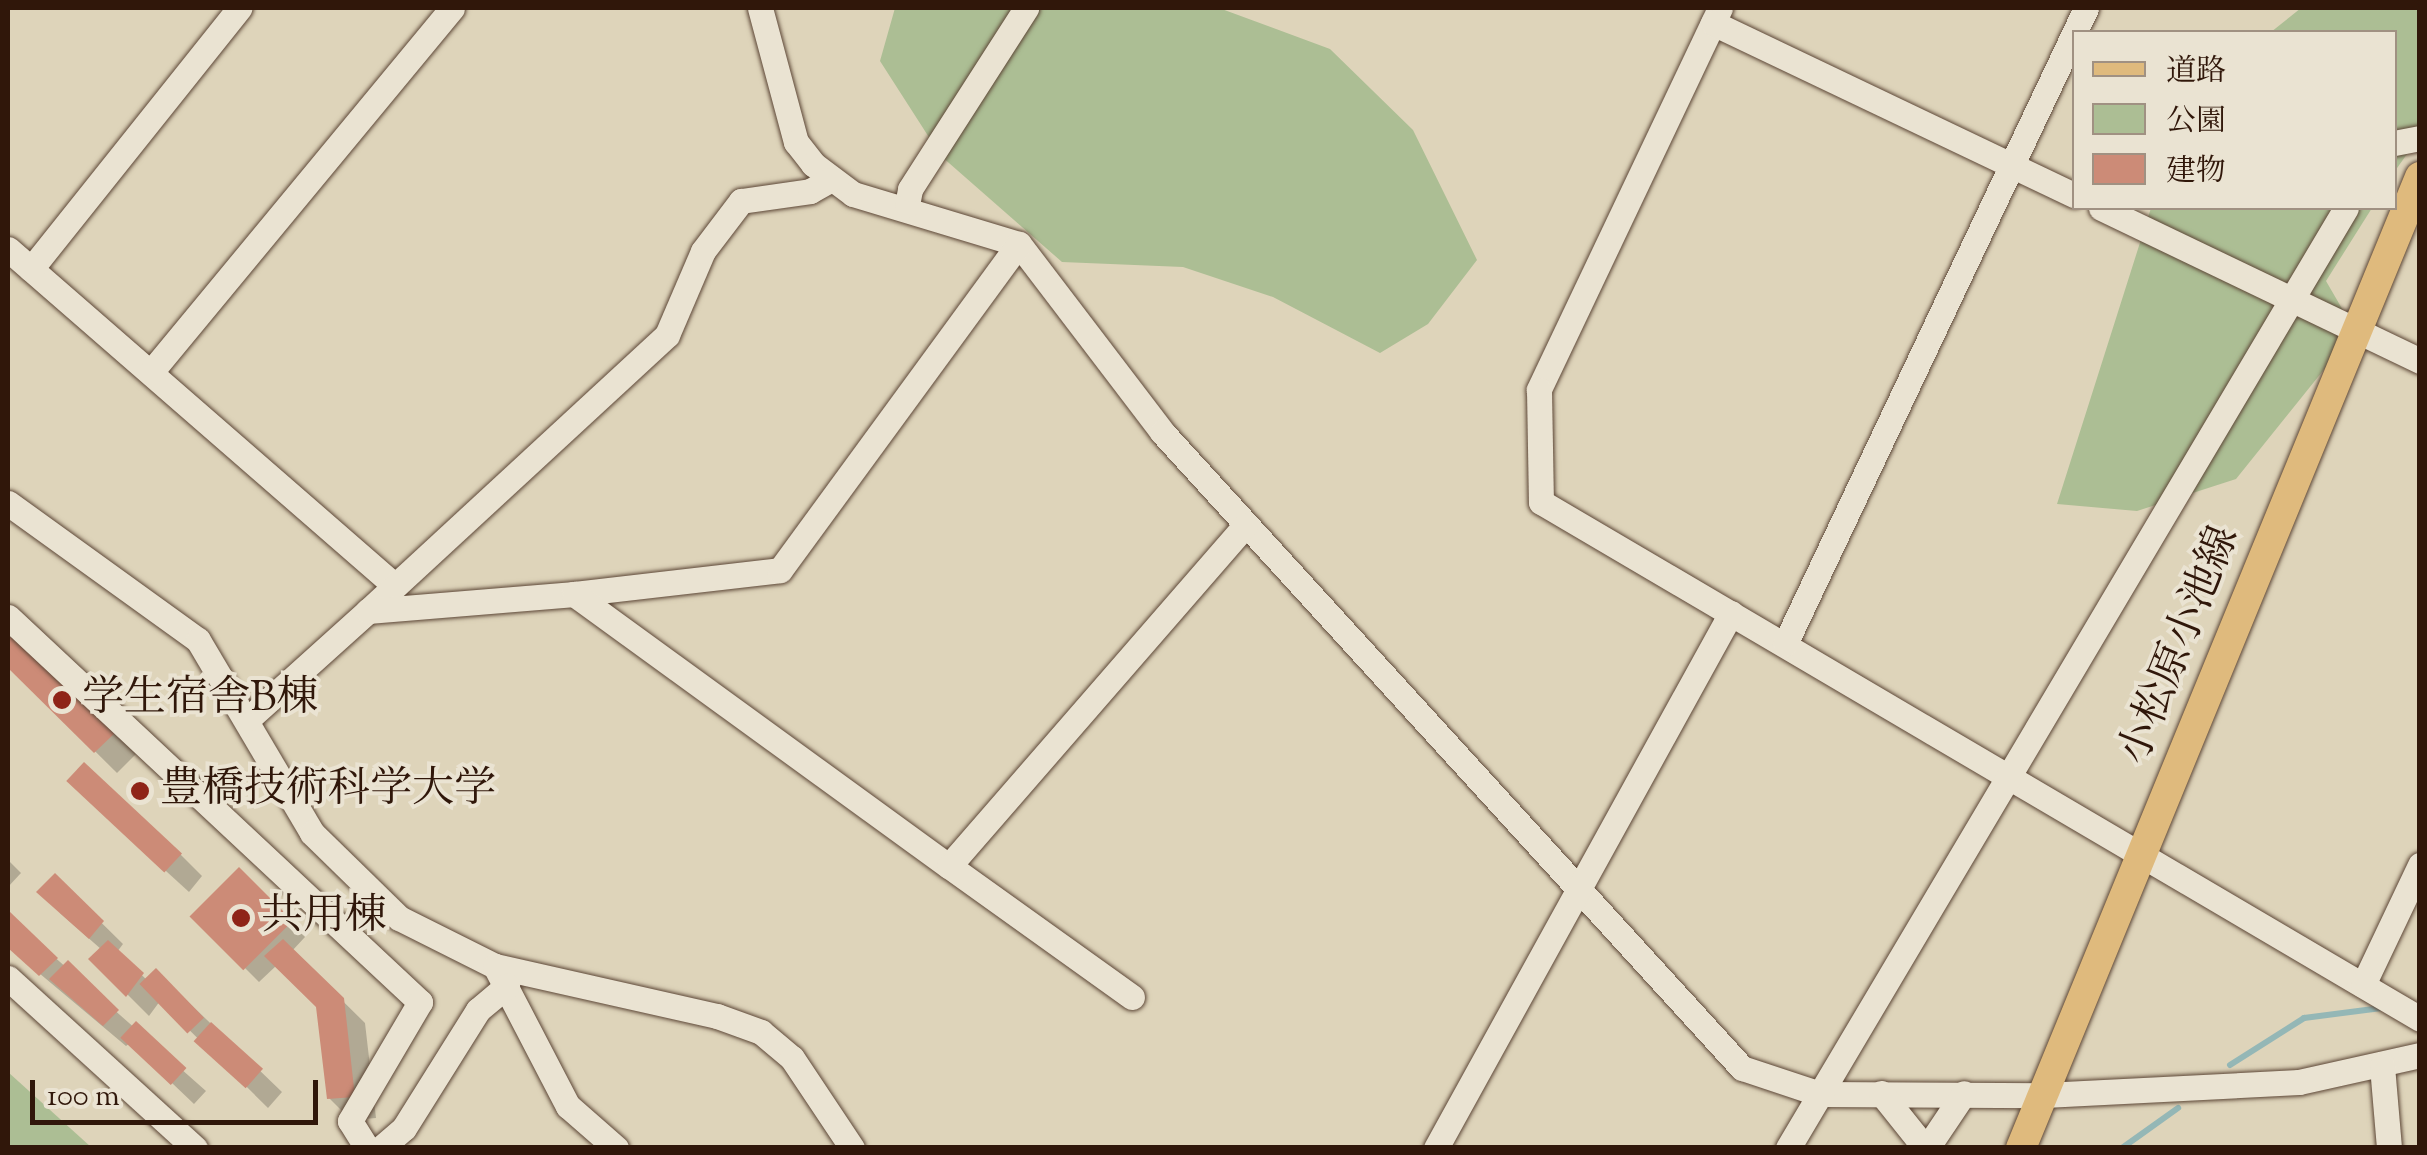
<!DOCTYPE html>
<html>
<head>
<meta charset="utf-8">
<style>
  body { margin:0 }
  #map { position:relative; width:2427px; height:1155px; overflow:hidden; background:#ded4ba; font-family:"Sorts Mill Goudy","Noto Serif JP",serif }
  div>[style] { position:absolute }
  .green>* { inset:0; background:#acbe94 }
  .shadow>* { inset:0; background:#0003 }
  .stream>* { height:6px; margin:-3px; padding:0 3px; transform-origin:3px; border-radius:3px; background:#94b7b6 }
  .building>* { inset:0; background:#cc8b77; transform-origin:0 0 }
  .roads { filter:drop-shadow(0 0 2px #5c4636) drop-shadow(0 0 2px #5c4636) }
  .minor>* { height:25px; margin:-12.5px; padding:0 12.5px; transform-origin:12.5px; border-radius:12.5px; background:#eae3d2 }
  .major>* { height:30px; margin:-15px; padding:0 15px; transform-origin:15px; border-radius:15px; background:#dfba7d }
  .dots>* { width:28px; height:28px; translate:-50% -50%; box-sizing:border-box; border:5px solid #eae3d2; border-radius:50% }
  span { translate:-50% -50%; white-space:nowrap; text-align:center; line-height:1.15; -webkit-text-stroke:8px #eae3d2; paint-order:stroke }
  .street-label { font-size:42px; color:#30170a }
  .poi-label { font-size:42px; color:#30170a }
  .left { translate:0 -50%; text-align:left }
  .frame { position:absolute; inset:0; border:10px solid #30170a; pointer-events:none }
  .legend { position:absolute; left:2072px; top:30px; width:325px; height:180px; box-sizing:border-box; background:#eae3d2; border:2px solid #a09182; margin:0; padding:12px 18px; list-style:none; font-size:30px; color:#30170a }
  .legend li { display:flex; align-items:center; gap:20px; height:50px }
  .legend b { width:50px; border:2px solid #a09182 }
  .scale { position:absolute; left:30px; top:1080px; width:288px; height:45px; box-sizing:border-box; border:5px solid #30170a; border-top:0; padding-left:12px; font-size:30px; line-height:35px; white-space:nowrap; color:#30170a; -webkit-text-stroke:8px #eae3d2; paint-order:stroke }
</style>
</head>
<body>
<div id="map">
  <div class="green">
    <div style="clip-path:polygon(895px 8px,1219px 8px,1330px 49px,1413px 130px,1477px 260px,1428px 324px,1380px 353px,1273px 297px,1183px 267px,1062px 262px,941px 156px,880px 61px)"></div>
    <div style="clip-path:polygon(2301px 8px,2419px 8px,2419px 137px,2395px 171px,2394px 32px,2271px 32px)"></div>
    <div style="clip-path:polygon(2151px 208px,2372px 208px,2326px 281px,2355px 331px,2236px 479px,2137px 511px,2057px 504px)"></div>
    <div style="clip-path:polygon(8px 1072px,91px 1147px,8px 1147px)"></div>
  </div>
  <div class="shadow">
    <div style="clip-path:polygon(14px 636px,136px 754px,117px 773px,8px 665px)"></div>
    <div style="clip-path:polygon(88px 800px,180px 854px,202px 876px,189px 892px)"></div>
    <div style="clip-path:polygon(8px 860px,21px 873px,8px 887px)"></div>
    <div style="clip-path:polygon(239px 870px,305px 937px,292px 951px,365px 1023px,376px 1118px,351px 1120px,329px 1098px,319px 1006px,277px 965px,259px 982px,192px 915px)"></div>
    <div style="clip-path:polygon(55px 877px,123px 944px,117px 952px,147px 980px,156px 971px,282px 1092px,268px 1108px,160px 1001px,149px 1016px,92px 959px,102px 950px,60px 913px)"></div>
    <div style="clip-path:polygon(8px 916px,206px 1091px,194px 1104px,130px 1043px,126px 1046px,8px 947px)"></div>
  </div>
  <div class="stream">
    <div style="left:2230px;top:1065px;width:88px;rotate:-32.4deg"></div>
    <div style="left:2304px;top:1018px;width:78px;rotate:-7.4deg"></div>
    <div style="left:2122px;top:1148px;width:69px;rotate:-35.5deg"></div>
  </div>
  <div class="building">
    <div style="clip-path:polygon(14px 633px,117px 731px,94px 753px,8px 668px,8px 640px)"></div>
    <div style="left:84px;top:762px;width:134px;height:26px;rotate:43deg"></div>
    <div style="left:239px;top:867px;width:76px;height:70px;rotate:45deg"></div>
    <div style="clip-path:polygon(55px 873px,104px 921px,89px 939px,36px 892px)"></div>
    <div style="clip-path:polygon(8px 910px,58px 958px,39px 976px,8px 948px)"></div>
    <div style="clip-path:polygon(283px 939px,344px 998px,355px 1097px,327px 1099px,316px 1007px,264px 956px)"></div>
    <div style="clip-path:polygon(108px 940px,144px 973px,126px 997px,88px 959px)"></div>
    <div style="clip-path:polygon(68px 960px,119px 1010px,103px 1026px,49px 979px)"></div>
    <div style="left:156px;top:968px;width:69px;height:23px;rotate:46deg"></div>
    <div style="left:136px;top:1021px;width:69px;height:23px;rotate:43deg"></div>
    <div style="left:211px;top:1022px;width:70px;height:26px;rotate:42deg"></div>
  </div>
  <div class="roads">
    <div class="minor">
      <div style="left:760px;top:8px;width:139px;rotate:75deg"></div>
      <div style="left:796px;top:142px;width:28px;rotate:52deg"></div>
      <div style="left:813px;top:164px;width:50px;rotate:36.9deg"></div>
      <div style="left:853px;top:194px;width:173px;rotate:16.8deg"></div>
      <div style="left:1019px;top:244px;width:236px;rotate:52.7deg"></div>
      <div style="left:1162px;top:432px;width:861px;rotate:47.64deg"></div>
      <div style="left:1742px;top:1068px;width:82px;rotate:18.4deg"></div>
      <div style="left:1820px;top:1094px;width:224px;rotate:0.3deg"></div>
      <div style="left:2044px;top:1095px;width:255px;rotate:-2.9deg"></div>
      <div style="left:2299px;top:1082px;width:124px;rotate:-12.6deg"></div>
      <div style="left:1720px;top:8px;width:423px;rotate:115.4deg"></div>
      <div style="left:1539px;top:390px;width:112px;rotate:89deg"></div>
      <div style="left:1541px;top:502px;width:1020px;rotate:30.46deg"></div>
      <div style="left:1713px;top:23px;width:400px;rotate:25.5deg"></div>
      <div style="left:2394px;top:143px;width:26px;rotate:-11deg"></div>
      <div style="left:907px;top:205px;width:16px;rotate:-79deg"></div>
      <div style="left:910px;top:189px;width:215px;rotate:-57.3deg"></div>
      <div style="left:2101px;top:208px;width:354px;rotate:25.6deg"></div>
      <div style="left:8px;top:249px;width:512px;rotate:41.04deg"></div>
      <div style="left:31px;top:269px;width:334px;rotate:-51.4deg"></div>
      <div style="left:151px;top:372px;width:472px;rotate:-50.4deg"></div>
      <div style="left:8px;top:503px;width:234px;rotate:35.8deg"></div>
      <div style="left:198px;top:640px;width:224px;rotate:59.4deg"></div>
      <div style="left:312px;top:833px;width:122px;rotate:44.3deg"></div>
      <div style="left:399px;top:918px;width:107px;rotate:26.6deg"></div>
      <div style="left:495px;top:966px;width:158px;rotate:62.5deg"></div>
      <div style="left:568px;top:1106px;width:64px;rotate:41.2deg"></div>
      <div style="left:574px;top:594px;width:207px;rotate:-6.6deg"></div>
      <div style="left:780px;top:570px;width:404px;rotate:-53.8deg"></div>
      <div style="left:368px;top:611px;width:407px;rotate:-42.7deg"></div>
      <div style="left:667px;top:335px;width:91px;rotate:-66.8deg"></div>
      <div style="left:703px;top:251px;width:63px;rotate:-52.8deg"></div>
      <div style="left:741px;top:201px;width:70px;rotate:-8.2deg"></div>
      <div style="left:810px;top:191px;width:21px;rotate:-29deg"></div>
      <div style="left:8px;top:617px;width:564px;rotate:43.06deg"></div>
      <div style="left:420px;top:1002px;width:138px;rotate:120.5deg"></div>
      <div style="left:350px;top:1121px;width:32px;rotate:58deg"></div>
      <div style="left:1785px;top:644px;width:704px;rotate:-64.67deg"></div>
      <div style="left:249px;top:718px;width:160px;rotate:-42deg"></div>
      <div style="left:368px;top:611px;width:207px;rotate:-4.7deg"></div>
      <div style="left:574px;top:594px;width:463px;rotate:36deg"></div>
      <div style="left:949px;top:866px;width:451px;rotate:-49deg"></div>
      <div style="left:949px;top:866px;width:225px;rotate:35.6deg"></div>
      <div style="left:495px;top:966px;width:228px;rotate:12.7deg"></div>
      <div style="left:717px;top:1016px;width:47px;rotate:20deg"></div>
      <div style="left:761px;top:1032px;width:40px;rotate:40deg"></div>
      <div style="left:792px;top:1058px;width:108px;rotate:56.3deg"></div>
      <div style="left:8px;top:978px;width:253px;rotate:42.3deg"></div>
      <div style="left:2363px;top:985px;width:133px;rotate:-64.6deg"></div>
      <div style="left:2382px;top:1066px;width:82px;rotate:85.1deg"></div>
      <div style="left:1881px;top:1093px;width:70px;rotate:51.3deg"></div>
      <div style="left:381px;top:1148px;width:30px;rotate:-41deg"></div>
      <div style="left:404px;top:1128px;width:139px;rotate:-57.9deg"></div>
      <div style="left:478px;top:1010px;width:38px;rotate:-40deg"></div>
      <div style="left:1436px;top:1148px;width:611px;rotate:-61.13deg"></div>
      <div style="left:1788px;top:1148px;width:1093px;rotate:-59.31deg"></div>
      <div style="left:1927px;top:1148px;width:66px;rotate:-56.1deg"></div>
    </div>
    <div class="major">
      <div style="left:2021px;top:1148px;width:1050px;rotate:-67.66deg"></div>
    </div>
  </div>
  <div class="dots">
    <div style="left:62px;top:700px;background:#8f2418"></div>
    <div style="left:140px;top:791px;background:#8f2418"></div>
    <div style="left:241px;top:918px;background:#8f2418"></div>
  </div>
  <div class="street-label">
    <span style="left:2181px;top:646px;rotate:-68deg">小松原小池線</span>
  </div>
  <div class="poi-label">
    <span class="left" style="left:82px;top:700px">学生宿舎B棟</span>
    <span class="left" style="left:160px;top:791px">豊橋技術科学大学</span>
    <span class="left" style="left:261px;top:918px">共用棟</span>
  </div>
  <div class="frame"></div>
  <ul class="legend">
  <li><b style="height:12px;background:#dfba7d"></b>道路</li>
  <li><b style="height:28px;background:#acbe94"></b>公園</li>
  <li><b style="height:28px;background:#cc8b77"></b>建物</li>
  </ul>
  <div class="scale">100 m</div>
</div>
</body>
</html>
